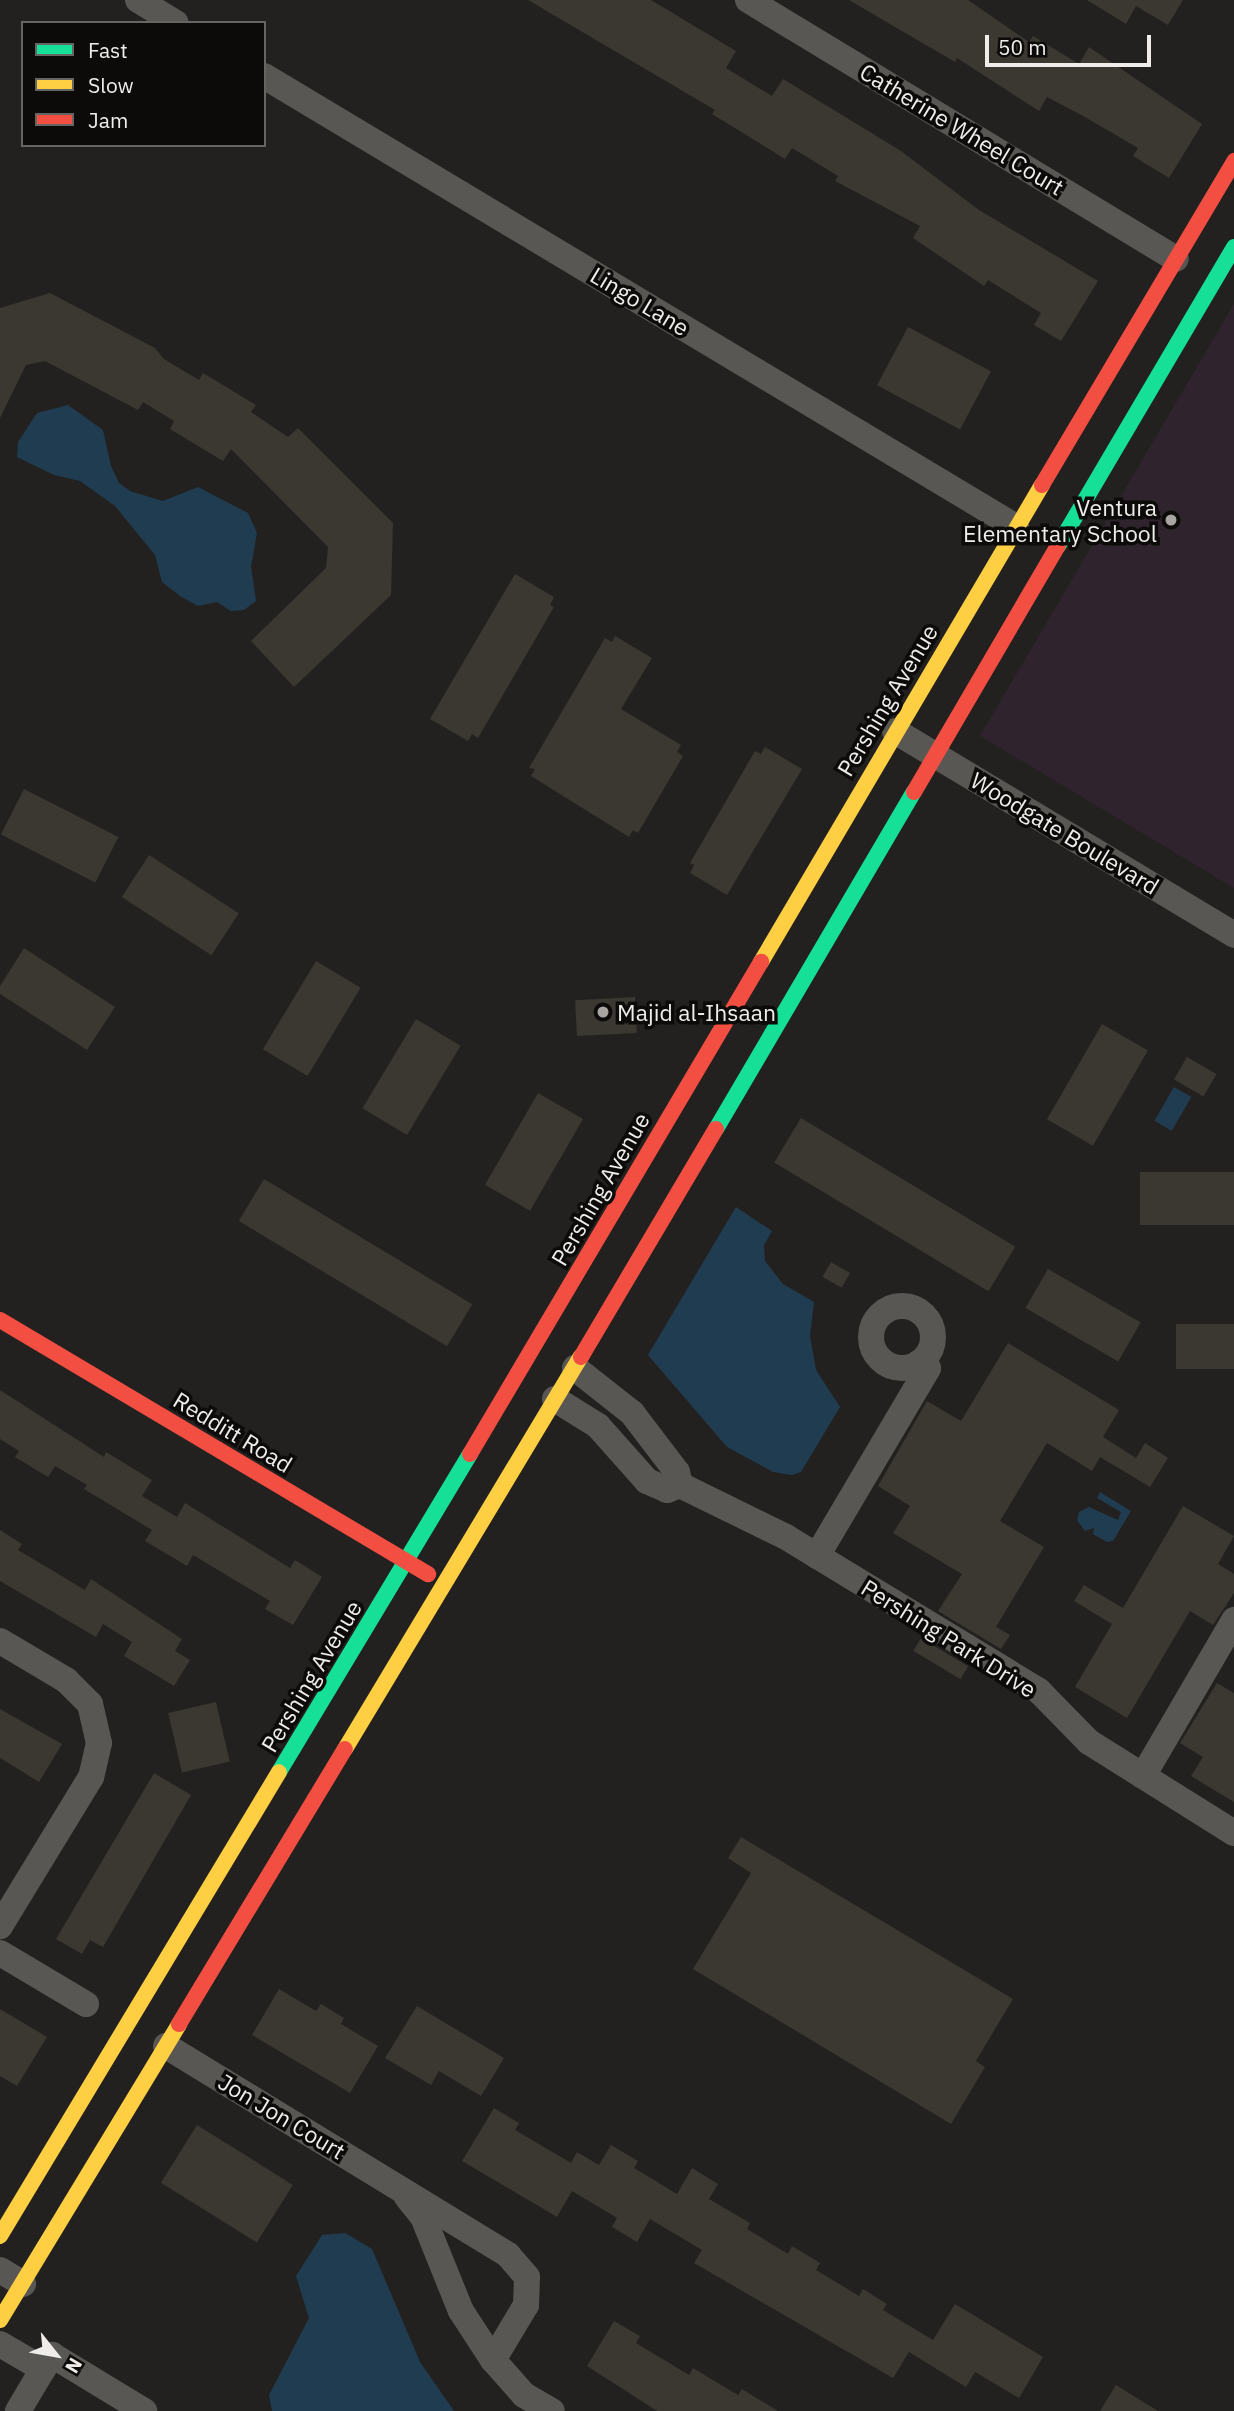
<!DOCTYPE html>
<html>
<head>
<meta charset="utf-8">
<style>
  body { margin:0 }
  #map { position:relative; width:1234px; height:2411px; overflow:hidden; background:#23211f; font-family:"IBM Plex Sans",sans-serif }
  div>[style] { position:absolute }
  .education>* { inset:0; background:#2f232d }
  .water>* { inset:0; background:#203c51; transform-origin:0 0 }
  .building>* { inset:0; background:#3b3731; transform-origin:0 0 }
  .street>* { height:26px; margin:-13px; padding:0 13px; transform-origin:13px; border-radius:13px; background:#595753 }
  .street>.ring { margin:-13px; padding:0; box-sizing:content-box; background:none; border:26px solid #595753; border-radius:50% }
  .fast>* { height:16px; margin:-8px; padding:0 8px; transform-origin:8px; border-radius:8px; background:#16e098 }
  .slow>* { height:16px; margin:-8px; padding:0 8px; transform-origin:8px; border-radius:8px; background:#ffcf43 }
  .jam>* { height:16px; margin:-8px; padding:0 8px; transform-origin:8px; border-radius:8px; background:#f24e42 }
  .dots>* { width:19px; height:19px; translate:-50% -50%; box-sizing:border-box; border:4px solid #0c0b09; border-radius:50% }
  span { translate:-50% -50%; white-space:nowrap; text-align:center; line-height:1.15; -webkit-text-stroke:7px #0c0b09; paint-order:stroke }
  .street-label { font-size:23px; color:#efecea }
  .poi-label { font-size:23px; color:#efecea }
  .right { translate:-100% -50%; text-align:right }
  .left { translate:0 -50%; text-align:left }
  .legend { position:absolute; left:21px; top:21px; width:245px; height:126px; box-sizing:border-box; background:#0c0b09; border:2px solid #676563; margin:0; padding:9px 12px; list-style:none; font-size:21px; color:#efecea }
  .legend li { display:flex; align-items:center; gap:14px; height:35px }
  .legend b { width:35px; border:2px solid #676563 }
  .north { position:absolute; left:21px; top:2320px; width:70px; height:70px; -webkit-text-stroke:5px #0c0b09; paint-order:stroke; rotate:121deg; font-size:19px; font-weight:700; line-height:28px; text-align:center; color:#efecea }
  .north::after { content:''; display:block; margin:auto; width:24px; height:32px; background:#efecea; clip-path:polygon(50% 0,100% 100%,50% 72%,0 100%) }
  .scale { position:absolute; left:985px; top:35px; width:166px; height:32px; box-sizing:border-box; border:4px solid #efecea; border-top:0; padding-left:9px; font-size:21px; line-height:24px; white-space:nowrap; color:#efecea; -webkit-text-stroke:5px #0c0b09; paint-order:stroke }
</style>
</head>
<body>
<div id="map">
  <div class="education">
    <div style="clip-path:polygon(1234px 304px,1234px 888px,980px 736px)"></div>
  </div>
  <div class="water">
    <div style="clip-path:polygon(68px 405px,103px 430px,111px 466px,119px 483px,130px 491px,163px 501px,198px 487px,248px 513px,257px 533px,251px 567px,256px 601px,244px 610px,231px 611px,217px 602px,198px 606px,180px 596px,162px 582px,155px 555px,115px 506px,80px 481px,54px 475px,17px 457px,18px 442px,37px 413px)"></div>
    <div style="left:1174px;top:1087px;width:20px;height:39px;rotate:30deg"></div>
    <div style="clip-path:polygon(736px 1207px,772px 1231px,764px 1245px,765px 1261px,783px 1284px,814px 1302px,810px 1336px,816px 1370px,840px 1407px,801px 1472px,792px 1475px,773px 1472px,727px 1447px,648px 1355px)"></div>
    <div style="clip-path:polygon(1100px 1492px,1131px 1511px,1113px 1541px,1107px 1542px,1093px 1534px,1094px 1528px,1085px 1531px,1077px 1520px,1079px 1512px,1089px 1507px,1118px 1520px,1121px 1512px,1097px 1498px)"></div>
    <div style="clip-path:polygon(345px 2233px,372px 2249px,420px 2362px,454px 2411px,272px 2411px,269px 2395px,309px 2318px,296px 2276px,322px 2235px)"></div>
  </div>
  <div class="building">
    <div style="clip-path:polygon(528px 0,651px 0,736px 51px,726px 68px,772px 96px,783px 79px,901px 151px,979px 210px,1098px 281px,1061px 341px,1034px 325px,1041px 313px,988px 280px,984px 286px,913px 238px,920px 226px,835px 181px,838px 176px,792px 148px,785px 159px,712px 114px,715px 110px)"></div>
    <div style="clip-path:polygon(849px 0,968px 0,1029px 42px,1033px 36px,1079px 64px,1089px 47px,1202px 124px,1169px 178px,1133px 156px,1138px 148px,1085px 117px,1047px 97px,1039px 111px,957px 58px,955px 62px)"></div>
    <div style="clip-path:polygon(1087px 0,1183px 0,1168px 25px,1136px 6px,1126px 24px)"></div>
    <div style="clip-path:polygon(50px 293px,155px 348px,164px 359px,199px 380px,203px 373px,256px 405px,251px 412px,288px 437px,298px 428px,393px 523px,391px 595px,294px 687px,251px 641px,326px 568px,328px 547px,231px 449px,223px 461px,170px 429px,174px 421px,143px 402px,138px 410px,45px 361px,26px 365px,0 418px,0 308px)"></div>
    <div style="left:908px;top:327px;width:94px;height:66px;rotate:28deg"></div>
    <div style="clip-path:polygon(515px 574px,554px 597px,550px 605px,554px 607px,478px 738px,472px 734px,468px 741px,430px 719px)"></div>
    <div style="clip-path:polygon(615px 636px,652px 658px,621px 709px,681px 745px,677px 752px,683px 756px,638px 833px,633px 830px,629px 837px,531px 776px,535px 769px,529px 768px,605px 638px,612px 642px)"></div>
    <div style="clip-path:polygon(765px 747px,802px 769px,727px 895px,690px 873px,694px 865px,690px 863px,755px 751px,761px 754px)"></div>
    <div style="left:24px;top:789px;width:106px;height:51px;rotate:27deg"></div>
    <div style="left:149px;top:855px;width:107px;height:50px;rotate:33deg"></div>
    <div style="clip-path:polygon(24px 948px,115px 1007px,87px 1050px,0 994px,0 986px)"></div>
    <div style="left:316px;top:961px;width:52px;height:103px;rotate:31deg"></div>
    <div style="left:635px;top:997px;width:36px;height:60px;rotate:87deg"></div>
    <div style="left:416px;top:1019px;width:52px;height:104px;rotate:31deg"></div>
    <div style="left:1102px;top:1024px;width:53px;height:110px;rotate:30deg"></div>
    <div style="left:1187px;top:1057px;width:34px;height:26px;rotate:30deg"></div>
    <div style="left:538px;top:1093px;width:52px;height:106px;rotate:30deg"></div>
    <div style="left:801px;top:1118px;width:250px;height:52px;rotate:31deg"></div>
    <div style="left:1234px;top:1172px;width:53px;height:94px;rotate:90deg"></div>
    <div style="left:264px;top:1179px;width:243px;height:49px;rotate:31deg"></div>
    <div style="left:831px;top:1262px;width:22px;height:17px;rotate:30deg"></div>
    <div style="left:1048px;top:1269px;width:107px;height:45px;rotate:30deg"></div>
    <div style="left:1234px;top:1324px;width:45px;height:58px;rotate:90deg"></div>
    <div style="clip-path:polygon(1008px 1343px,1119px 1410px,1103px 1437px,1136px 1458px,1145px 1443px,1168px 1458px,1150px 1487px,1100px 1457px,1092px 1471px,1047px 1443px,1000px 1521px,1044px 1547px,996px 1627px,1010px 1635px,1001px 1649px,938px 1611px,962px 1574px,893px 1533px,910px 1506px,878px 1486px,927px 1401px,961px 1421px)"></div>
    <div style="clip-path:polygon(0 1390px,104px 1457px,106px 1452px,152px 1480px,142px 1496px,177px 1517px,185px 1503px,290px 1568px,295px 1560px,322px 1577px,293px 1625px,265px 1609px,270px 1601px,193px 1555px,187px 1566px,145px 1541px,152px 1530px,84px 1489px,87px 1485px,55px 1466px,48px 1477px,15px 1457px,19px 1451px,0 1439px)"></div>
    <div style="clip-path:polygon(1183px 1506px,1234px 1536px,1218px 1564px,1234px 1574px,1234px 1593px,1213px 1625px,1190px 1611px,1127px 1718px,1075px 1687px,1112px 1624px,1074px 1601px,1084px 1585px,1123px 1608px)"></div>
    <div style="clip-path:polygon(0 1530px,22px 1544px,18px 1550px,85px 1590px,91px 1579px,182px 1639px,175px 1651px,190px 1660px,174px 1686px,124px 1656px,132px 1642px,103px 1624px,96px 1637px,0 1581px)"></div>
    <div style="left:921px;top:1638px;width:55px;height:15px;rotate:31deg"></div>
    <div style="clip-path:polygon(1217px 1683px,1234px 1693px,1234px 1802px,1191px 1776px,1203px 1757px,1180px 1743px)"></div>
    <div style="left:216px;top:1702px;width:61px;height:49px;rotate:77deg"></div>
    <div style="clip-path:polygon(0 1709px,62px 1744px,39px 1782px,0 1758px)"></div>
    <div style="clip-path:polygon(154px 1773px,191px 1795px,103px 1947px,90px 1940px,82px 1954px,56px 1939px)"></div>
    <div style="clip-path:polygon(741px 1837px,1013px 1999px,976px 2061px,985px 2067px,951px 2124px,693px 1969px,751px 1873px,728px 1858px)"></div>
    <div style="clip-path:polygon(279px 1989px,316px 2011px,321px 2004px,344px 2018px,341px 2024px,378px 2046px,350px 2093px,252px 2035px)"></div>
    <div style="clip-path:polygon(417px 2006px,504px 2058px,481px 2096px,439px 2071px,431px 2085px,385px 2058px)"></div>
    <div style="clip-path:polygon(0 2009px,47px 2037px,17px 2086px,0 2076px)"></div>
    <div style="clip-path:polygon(494px 2108px,519px 2123px,515px 2130px,571px 2163px,577px 2152px,599px 2165px,611px 2145px,638px 2161px,634px 2168px,677px 2194px,692px 2168px,718px 2184px,709px 2199px,750px 2223px,747px 2229px,788px 2254px,792px 2246px,820px 2263px,816px 2270px,859px 2296px,863px 2289px,887px 2304px,883px 2310px,933px 2340px,955px 2304px,1043px 2357px,1019px 2398px,975px 2372px,966px 2387px,909px 2352px,893px 2378px,694px 2263px,702px 2250px,650px 2219px,637px 2242px,612px 2227px,617px 2218px,572px 2191px,557px 2217px,462px 2161px)"></div>
    <div style="left:197px;top:2125px;width:113px;height:68px;rotate:32deg"></div>
    <div style="clip-path:polygon(614px 2321px,640px 2336px,636px 2343px,689px 2375px,693px 2368px,738px 2395px,742px 2389px,778px 2411px,657px 2411px,587px 2366px)"></div>
    <div style="clip-path:polygon(1116px 2385px,1158px 2411px,1100px 2411px)"></div>
  </div>
  <div class="street">
    <div style="left:138px;top:0;width:44px;rotate:31.2deg"></div>
    <div style="left:748px;top:0;width:500px;rotate:31.18deg"></div>
    <div style="left:264px;top:76px;width:877px;rotate:30.95deg"></div>
    <div style="left:895px;top:731px;width:396px;rotate:31deg"></div>
    <div class="ring" style="left:871px;top:1306px;width:36px;height:36px"></div>
    <div style="left:575px;top:1368px;width:73px;rotate:38.3deg"></div>
    <div style="left:632px;top:1413px;width:74px;rotate:52.7deg"></div>
    <div style="left:677px;top:1472px;width:13px;rotate:77deg"></div>
    <div style="left:555px;top:1399px;width:51px;rotate:32.1deg"></div>
    <div style="left:598px;top:1426px;width:74px;rotate:48.3deg"></div>
    <div style="left:647px;top:1481px;width:22px;rotate:24deg"></div>
    <div style="left:667px;top:1490px;width:14px;rotate:-21deg"></div>
    <div style="left:680px;top:1485px;width:118px;rotate:26.1deg"></div>
    <div style="left:786px;top:1537px;width:296px;rotate:31.3deg"></div>
    <div style="left:1039px;top:1691px;width:71px;rotate:45.6deg"></div>
    <div style="left:1089px;top:1742px;width:171px;rotate:32.1deg"></div>
    <div style="left:817px;top:1556px;width:218px;rotate:-59.4deg"></div>
    <div style="left:928px;top:1368px;width:11px;rotate:-153deg"></div>
    <div style="left:0;top:1641px;width:77px;rotate:30.6deg"></div>
    <div style="left:66px;top:1680px;width:34px;rotate:45deg"></div>
    <div style="left:90px;top:1704px;width:40px;rotate:77deg"></div>
    <div style="left:99px;top:1743px;width:35px;rotate:103deg"></div>
    <div style="left:91px;top:1777px;width:175px;rotate:121.4deg"></div>
    <div style="left:1143px;top:1776px;width:181px;rotate:-59.7deg"></div>
    <div style="left:0;top:1953px;width:100px;rotate:30.7deg"></div>
    <div style="left:166px;top:2046px;width:401px;rotate:31.4deg"></div>
    <div style="left:508px;top:2255px;width:29px;rotate:49deg"></div>
    <div style="left:527px;top:2277px;width:28px;rotate:92deg"></div>
    <div style="left:526px;top:2305px;width:64px;rotate:121deg"></div>
    <div style="left:407px;top:2197px;width:26px;rotate:51deg"></div>
    <div style="left:423px;top:2217px;width:101px;rotate:68deg"></div>
    <div style="left:461px;top:2311px;width:59px;rotate:56.9deg"></div>
    <div style="left:493px;top:2360px;width:47px;rotate:48.5deg"></div>
    <div style="left:524px;top:2395px;width:32px;rotate:30deg"></div>
    <div style="left:0;top:2270px;width:27px;rotate:31deg"></div>
    <div style="left:0;top:2344px;width:50px;rotate:30.2deg"></div>
    <div style="left:43px;top:2369px;width:49px;rotate:120.8deg"></div>
    <div style="left:43px;top:2369px;width:17px;rotate:-57deg"></div>
    <div style="left:52px;top:2355px;width:108px;rotate:31.3deg"></div>
  </div>
  <div class="fast">
    <div style="left:1058px;top:546px;width:347px;rotate:-59.5deg"></div>
    <div style="left:716px;top:1129px;width:391px;rotate:-59.6deg"></div>
    <div style="left:279px;top:1772px;width:371px;rotate:-59deg"></div>
  </div>
  <div class="slow">
    <div style="left:761px;top:962px;width:554px;rotate:-59.5deg"></div>
    <div style="left:345px;top:1749px;width:458px;rotate:-59deg"></div>
    <div style="left:0;top:2236px;width:541px;rotate:-58.98deg"></div>
    <div style="left:0;top:2320px;width:346px;rotate:-58.8deg"></div>
  </div>
  <div class="jam">
    <div style="left:1042px;top:485px;width:377px;rotate:-59.3deg"></div>
    <div style="left:914px;top:792px;width:285px;rotate:-59.7deg"></div>
    <div style="left:0;top:1320px;width:498px;rotate:30.7deg"></div>
    <div style="left:581px;top:1357px;width:265px;rotate:-59.4deg"></div>
    <div style="left:470px;top:1454px;width:572px;rotate:-59.4deg"></div>
    <div style="left:179px;top:2024px;width:321px;rotate:-58.9deg"></div>
  </div>
  <div class="dots">
    <div style="left:1171px;top:520px;background:#a8a5a3"></div>
    <div style="left:603px;top:1012px;background:#a8a5a3"></div>
  </div>
  <div class="street-label">
    <span style="left:962px;top:129px;rotate:31deg">Catherine Wheel Court</span>
    <span style="left:640px;top:301px;rotate:31deg">Lingo Lane</span>
    <span style="left:887px;top:700px;rotate:-59deg">Pershing Avenue</span>
    <span style="left:1065px;top:833px;rotate:31deg">Woodgate Boulevard</span>
    <span style="left:600px;top:1189px;rotate:-60deg">Pershing Avenue</span>
    <span style="left:233px;top:1432px;rotate:31deg">Redditt Road</span>
    <span style="left:949px;top:1638px;rotate:32deg">Pershing Park Drive</span>
    <span style="left:311px;top:1676px;rotate:-59deg">Pershing Avenue</span>
    <span style="left:282px;top:2116px;rotate:31deg">Jon Jon Court</span>
  </div>
  <div class="poi-label">
    <span class="right" style="left:1157px;top:520px">Ventura<br>Elementary School</span>
    <span class="left" style="left:617px;top:1012px">Majid al-Ihsaan</span>
  </div>
  <ul class="legend">
  <li><b style="height:9px;background:#16e098"></b>Fast</li>
  <li><b style="height:9px;background:#ffcf43"></b>Slow</li>
  <li><b style="height:9px;background:#f24e42"></b>Jam</li>
  </ul>
  <div class="north">N</div>
  <div class="scale">50 m</div>
</div>
</body>
</html>
